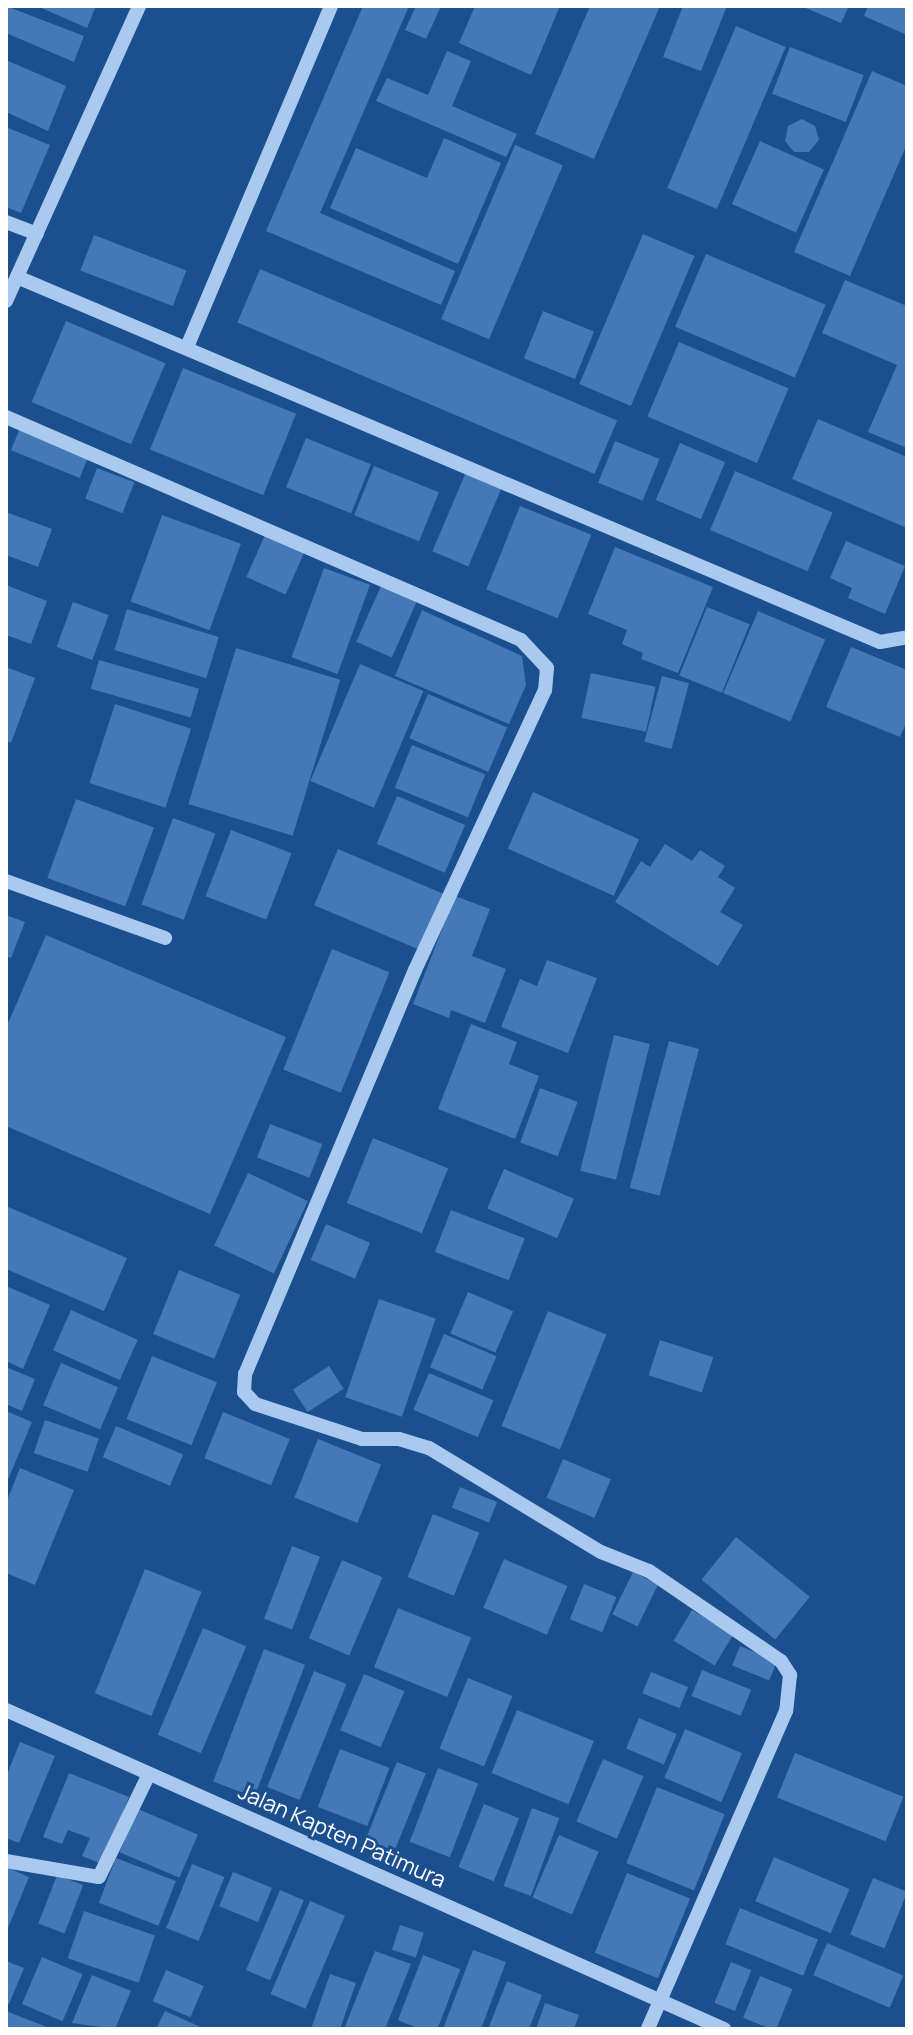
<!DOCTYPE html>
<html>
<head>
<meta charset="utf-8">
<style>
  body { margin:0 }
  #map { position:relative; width:913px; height:2035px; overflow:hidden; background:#1b4f8f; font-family:Manrope,sans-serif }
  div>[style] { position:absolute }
  .building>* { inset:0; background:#4478b7; transform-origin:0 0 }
  .minor>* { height:14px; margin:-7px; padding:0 7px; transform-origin:7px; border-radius:7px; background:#a9c9ee }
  span { translate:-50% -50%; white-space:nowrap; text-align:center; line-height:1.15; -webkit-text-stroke:6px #1b4f8f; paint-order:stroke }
  .street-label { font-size:22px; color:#fff }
  .frame { position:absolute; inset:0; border:8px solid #fff; pointer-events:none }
</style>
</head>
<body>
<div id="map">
  <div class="building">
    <div style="clip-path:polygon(6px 6px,84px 36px,74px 62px,6px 33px)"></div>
    <div style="clip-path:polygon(37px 6px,96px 6px,87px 28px)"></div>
    <div style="clip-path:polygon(363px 6px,409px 6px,320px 213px,455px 271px,441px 305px,266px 231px)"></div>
    <div style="clip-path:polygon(416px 6px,441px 6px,426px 39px,405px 30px)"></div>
    <div style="clip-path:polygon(475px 6px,560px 6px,531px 75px,459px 43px)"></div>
    <div style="clip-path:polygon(590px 6px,660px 6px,594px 159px,535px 134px)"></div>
    <div style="clip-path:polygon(683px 6px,727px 6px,701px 71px,663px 57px)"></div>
    <div style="clip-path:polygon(801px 6px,849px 6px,841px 23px)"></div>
    <div style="clip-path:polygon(868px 6px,907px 6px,907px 35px,864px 16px)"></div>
    <div style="left:736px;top:26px;width:54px;height:176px;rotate:23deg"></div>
    <div style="left:790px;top:47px;width:79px;height:50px;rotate:21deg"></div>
    <div style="clip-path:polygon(447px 51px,471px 61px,452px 106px,517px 134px,506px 157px,376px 101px,387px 78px,428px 95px)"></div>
    <div style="clip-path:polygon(6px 60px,66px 86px,48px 131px,6px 112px)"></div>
    <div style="clip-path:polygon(872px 71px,907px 86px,907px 144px,850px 276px,794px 252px)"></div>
    <div style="clip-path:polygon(802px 119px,815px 126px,819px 140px,809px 152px,794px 152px,785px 141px,788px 126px)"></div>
    <div style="clip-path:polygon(6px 127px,50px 145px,21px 213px,6px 207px)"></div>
    <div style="clip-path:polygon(444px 138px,501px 163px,458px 264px,330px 208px,356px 148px,427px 178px)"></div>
    <div style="left:760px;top:141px;width:70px;height:69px;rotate:24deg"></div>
    <div style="left:515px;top:145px;width:52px;height:189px;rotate:23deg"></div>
    <div style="left:643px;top:234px;width:56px;height:163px;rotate:23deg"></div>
    <div style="left:94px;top:235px;width:99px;height:38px;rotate:21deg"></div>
    <div style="left:706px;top:254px;width:130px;height:79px;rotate:23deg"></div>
    <div style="left:260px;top:269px;width:388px;height:58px;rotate:23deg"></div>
    <div style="clip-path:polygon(845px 280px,907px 306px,907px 448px,868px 432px,897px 365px,822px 333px)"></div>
    <div style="left:543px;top:311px;width:55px;height:51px;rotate:22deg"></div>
    <div style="left:66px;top:321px;width:108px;height:88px;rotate:23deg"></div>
    <div style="left:679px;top:342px;width:119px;height:81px;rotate:23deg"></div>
    <div style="left:183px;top:368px;width:122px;height:88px;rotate:22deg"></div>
    <div style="clip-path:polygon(818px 419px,907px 457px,907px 528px,792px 479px)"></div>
    <div style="left:20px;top:428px;width:74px;height:24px;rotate:22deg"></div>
    <div style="left:306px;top:438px;width:70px;height:53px;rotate:22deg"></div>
    <div style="left:615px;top:441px;width:48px;height:45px;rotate:22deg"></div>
    <div style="left:680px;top:443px;width:49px;height:62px;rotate:23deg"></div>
    <div style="left:374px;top:466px;width:70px;height:53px;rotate:22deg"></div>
    <div style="left:97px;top:468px;width:40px;height:33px;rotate:21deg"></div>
    <div style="left:735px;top:471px;width:106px;height:64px;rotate:23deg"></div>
    <div style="left:466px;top:472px;width:39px;height:86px;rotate:23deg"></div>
    <div style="left:520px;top:506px;width:77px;height:90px;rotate:22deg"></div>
    <div style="clip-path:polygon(6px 512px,52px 529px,38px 567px,6px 555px)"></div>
    <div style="left:162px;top:515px;width:84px;height:92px;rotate:20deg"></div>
    <div style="left:265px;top:535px;width:43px;height:46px;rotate:24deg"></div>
    <div style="clip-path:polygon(846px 541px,905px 566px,885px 614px,848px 598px,852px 588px,830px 578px)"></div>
    <div style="clip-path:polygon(615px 547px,713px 587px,678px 673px,641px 659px,643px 653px,622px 644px,627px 630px,588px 614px)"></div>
    <div style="left:324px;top:568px;width:49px;height:95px;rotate:20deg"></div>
    <div style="clip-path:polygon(6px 585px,47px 601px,31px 644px,6px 635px)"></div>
    <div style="left:381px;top:586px;width:39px;height:61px;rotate:24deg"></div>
    <div style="left:73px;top:602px;width:38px;height:48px;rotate:20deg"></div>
    <div style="left:707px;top:607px;width:46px;height:74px;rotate:22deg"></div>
    <div style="left:127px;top:609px;width:96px;height:43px;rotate:17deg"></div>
    <div style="clip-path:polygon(422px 610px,522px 656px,526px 685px,509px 724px,395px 676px)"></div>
    <div style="left:758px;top:611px;width:73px;height:89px;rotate:23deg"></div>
    <div style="clip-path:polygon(851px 647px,907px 670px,907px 721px,900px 737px,826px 707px)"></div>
    <div style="left:236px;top:648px;width:109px;height:163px;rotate:17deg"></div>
    <div style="left:99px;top:660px;width:104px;height:30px;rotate:16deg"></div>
    <div style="left:360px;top:664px;width:69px;height:127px;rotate:23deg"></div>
    <div style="clip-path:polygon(6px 667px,35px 678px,11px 743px,6px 741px)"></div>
    <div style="left:591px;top:673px;width:66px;height:46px;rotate:12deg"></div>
    <div style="left:662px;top:676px;width:28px;height:68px;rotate:15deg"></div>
    <div style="left:428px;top:694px;width:86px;height:48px;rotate:23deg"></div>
    <div style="left:115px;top:704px;width:80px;height:83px;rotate:18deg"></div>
    <div style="left:412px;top:745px;width:79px;height:46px;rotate:22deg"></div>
    <div style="left:533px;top:792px;width:116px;height:62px;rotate:24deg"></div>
    <div style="left:397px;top:796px;width:74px;height:52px;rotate:23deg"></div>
    <div style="left:76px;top:799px;width:83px;height:84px;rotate:20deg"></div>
    <div style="left:173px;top:818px;width:45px;height:92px;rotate:20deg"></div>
    <div style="left:231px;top:830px;width:65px;height:71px;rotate:21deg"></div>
    <div style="clip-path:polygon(665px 844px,692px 861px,700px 850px,725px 866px,718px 877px,735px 888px,720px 912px,743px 925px,718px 966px,615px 902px,641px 861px,650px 867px)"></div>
    <div style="left:338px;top:849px;width:115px;height:61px;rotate:23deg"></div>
    <div style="clip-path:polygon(455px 896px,490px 909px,472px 956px,506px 969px,485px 1023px,451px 1010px,449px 1018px,413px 1004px)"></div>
    <div style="clip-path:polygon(6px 915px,25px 922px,11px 958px,6px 956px)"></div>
    <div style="clip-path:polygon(46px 935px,286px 1037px,210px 1214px,6px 1126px,6px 1028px)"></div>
    <div style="left:332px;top:949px;width:62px;height:130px;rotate:22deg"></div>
    <div style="clip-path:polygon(547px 960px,597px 978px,568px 1053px,501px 1027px,520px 979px,537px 986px)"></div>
    <div style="clip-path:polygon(471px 1024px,517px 1042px,509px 1064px,539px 1076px,515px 1139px,438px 1109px)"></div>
    <div style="left:614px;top:1035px;width:37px;height:140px;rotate:14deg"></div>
    <div style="left:669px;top:1041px;width:31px;height:152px;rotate:15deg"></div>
    <div style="left:540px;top:1088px;width:40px;height:58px;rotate:20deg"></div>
    <div style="left:270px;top:1124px;width:56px;height:36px;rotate:21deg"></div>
    <div style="left:373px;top:1138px;width:81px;height:70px;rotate:22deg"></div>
    <div style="left:504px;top:1169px;width:76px;height:43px;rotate:23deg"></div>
    <div style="left:248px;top:1173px;width:66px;height:80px;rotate:25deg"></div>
    <div style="clip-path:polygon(6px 1206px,127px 1258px,104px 1311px,6px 1269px)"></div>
    <div style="left:451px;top:1210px;width:79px;height:45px;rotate:21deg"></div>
    <div style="left:326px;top:1224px;width:48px;height:39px;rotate:23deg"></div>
    <div style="left:179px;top:1270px;width:66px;height:69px;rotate:22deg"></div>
    <div style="clip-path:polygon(6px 1286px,50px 1305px,23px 1369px,6px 1361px)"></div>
    <div style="left:468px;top:1292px;width:49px;height:45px;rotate:23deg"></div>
    <div style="left:379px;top:1299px;width:60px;height:104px;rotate:19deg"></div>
    <div style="left:71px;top:1310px;width:73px;height:44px;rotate:24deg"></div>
    <div style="left:548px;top:1311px;width:63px;height:124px;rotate:22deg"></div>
    <div style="left:444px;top:1334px;width:57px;height:36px;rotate:23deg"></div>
    <div style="left:660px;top:1340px;width:56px;height:37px;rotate:18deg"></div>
    <div style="left:152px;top:1356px;width:70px;height:68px;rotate:22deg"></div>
    <div style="left:61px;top:1363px;width:62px;height:46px;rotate:23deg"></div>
    <div style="left:329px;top:1366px;width:27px;height:43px;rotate:57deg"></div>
    <div style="clip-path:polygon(6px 1367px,35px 1379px,22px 1411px,6px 1404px)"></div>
    <div style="left:429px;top:1373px;width:70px;height:40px;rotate:23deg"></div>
    <div style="clip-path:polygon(6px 1411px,32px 1422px,8px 1480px,6px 1479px)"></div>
    <div style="left:223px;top:1412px;width:72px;height:50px;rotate:22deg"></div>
    <div style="left:45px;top:1420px;width:57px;height:35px;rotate:19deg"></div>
    <div style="left:116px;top:1426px;width:73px;height:34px;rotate:23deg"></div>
    <div style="left:318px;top:1439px;width:68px;height:63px;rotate:22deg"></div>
    <div style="left:563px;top:1459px;width:52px;height:42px;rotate:23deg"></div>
    <div style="clip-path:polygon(20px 1468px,74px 1490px,35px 1585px,6px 1573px,6px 1503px)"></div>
    <div style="left:460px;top:1487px;width:40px;height:22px;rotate:22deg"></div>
    <div style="left:433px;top:1514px;width:50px;height:68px;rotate:22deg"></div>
    <div style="left:736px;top:1537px;width:95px;height:55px;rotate:39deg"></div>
    <div style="left:292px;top:1546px;width:30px;height:78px;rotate:21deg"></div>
    <div style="left:504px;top:1559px;width:69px;height:53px;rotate:23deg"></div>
    <div style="left:342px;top:1560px;width:44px;height:85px;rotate:23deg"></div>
    <div style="left:145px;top:1569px;width:61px;height:134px;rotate:22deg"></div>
    <div style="left:633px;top:1572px;width:28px;height:47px;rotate:26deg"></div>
    <div style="left:584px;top:1584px;width:35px;height:38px;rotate:22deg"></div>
    <div style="left:398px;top:1608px;width:79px;height:64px;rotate:22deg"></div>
    <div style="left:692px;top:1610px;width:48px;height:36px;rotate:31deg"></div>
    <div style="left:203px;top:1628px;width:47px;height:116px;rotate:23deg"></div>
    <div style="left:740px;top:1646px;width:40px;height:21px;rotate:22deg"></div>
    <div style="left:264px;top:1649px;width:44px;height:142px;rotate:21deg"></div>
    <div style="left:702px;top:1670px;width:53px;height:28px;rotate:22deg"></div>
    <div style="left:314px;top:1671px;width:35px;height:125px;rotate:22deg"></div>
    <div style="left:651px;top:1672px;width:40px;height:23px;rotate:22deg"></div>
    <div style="left:364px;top:1674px;width:44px;height:61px;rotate:23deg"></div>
    <div style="left:468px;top:1678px;width:48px;height:76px;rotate:22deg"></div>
    <div style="left:517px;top:1710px;width:83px;height:68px;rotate:22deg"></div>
    <div style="left:639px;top:1718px;width:41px;height:33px;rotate:23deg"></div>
    <div style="left:685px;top:1729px;width:62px;height:53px;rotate:23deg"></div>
    <div style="clip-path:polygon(20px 1742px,55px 1756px,19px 1843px,6px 1838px,6px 1777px)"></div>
    <div style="left:340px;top:1749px;width:53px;height:62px;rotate:21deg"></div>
    <div style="left:795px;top:1753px;width:117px;height:48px;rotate:22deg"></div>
    <div style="left:603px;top:1759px;width:44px;height:68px;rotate:23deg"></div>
    <div style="left:397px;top:1762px;width:31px;height:87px;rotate:22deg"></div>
    <div style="left:438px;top:1768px;width:43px;height:79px;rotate:21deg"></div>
    <div style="clip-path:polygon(69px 1773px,129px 1797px,102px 1864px,82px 1856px,90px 1838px,68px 1830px,62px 1844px,43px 1837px)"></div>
    <div style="left:657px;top:1787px;width:73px;height:82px;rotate:22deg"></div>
    <div style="left:484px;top:1804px;width:38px;height:68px;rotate:22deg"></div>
    <div style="left:532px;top:1808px;width:29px;height:83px;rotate:20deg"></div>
    <div style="left:138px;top:1809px;width:65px;height:47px;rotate:23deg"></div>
    <div style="left:559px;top:1835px;width:43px;height:68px;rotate:23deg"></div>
    <div style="left:774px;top:1857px;width:82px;height:48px;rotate:23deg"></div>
    <div style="left:116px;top:1858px;width:64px;height:48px;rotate:21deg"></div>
    <div style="left:192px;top:1864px;width:35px;height:69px;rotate:22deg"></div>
    <div style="clip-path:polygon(6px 1867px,29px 1877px,6px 1933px)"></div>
    <div style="left:233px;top:1872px;width:42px;height:37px;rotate:22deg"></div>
    <div style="left:627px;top:1873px;width:68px;height:86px;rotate:22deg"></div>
    <div style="left:57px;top:1875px;width:28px;height:52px;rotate:21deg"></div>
    <div style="left:873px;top:1878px;width:37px;height:61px;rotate:22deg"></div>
    <div style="left:280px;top:1890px;width:26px;height:87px;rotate:23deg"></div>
    <div style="left:310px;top:1901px;width:38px;height:101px;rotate:23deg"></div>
    <div style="left:740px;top:1908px;width:84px;height:39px;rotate:22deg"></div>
    <div style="left:84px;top:1911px;width:75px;height:50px;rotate:19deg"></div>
    <div style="left:400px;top:1925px;width:25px;height:26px;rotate:18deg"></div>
    <div style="left:827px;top:1943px;width:83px;height:35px;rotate:23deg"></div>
    <div style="clip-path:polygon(473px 1950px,506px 1962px,481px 2029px,443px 2029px)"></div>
    <div style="clip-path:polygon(375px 1951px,411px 1964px,385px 2029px,344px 2029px)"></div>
    <div style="left:423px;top:1955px;width:40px;height:70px;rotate:21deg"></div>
    <div style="left:42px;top:1957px;width:44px;height:51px;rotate:23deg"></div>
    <div style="clip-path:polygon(6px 1961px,24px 1968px,9px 2004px,6px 2003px)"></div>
    <div style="left:731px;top:1962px;width:22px;height:44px;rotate:22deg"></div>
    <div style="left:166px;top:1970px;width:41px;height:34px;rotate:23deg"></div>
    <div style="clip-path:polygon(330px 1974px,356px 1983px,340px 2029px,311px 2029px)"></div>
    <div style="clip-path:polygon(92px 1975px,131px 1991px,115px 2029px,72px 2023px)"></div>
    <div style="left:760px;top:1976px;width:35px;height:45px;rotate:22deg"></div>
    <div style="clip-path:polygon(507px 1981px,542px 1995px,529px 2029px,488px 2029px)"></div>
    <div style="clip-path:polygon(545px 2003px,579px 2015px,574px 2029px,536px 2029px)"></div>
    <div style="clip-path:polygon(6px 2011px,52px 2029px,6px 2029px)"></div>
    <div style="clip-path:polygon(165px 2011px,205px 2029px,156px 2029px)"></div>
  </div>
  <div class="minor">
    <div style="left:6px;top:222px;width:33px;rotate:21deg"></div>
    <div style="left:17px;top:277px;width:937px;rotate:22.93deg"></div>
    <div style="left:880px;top:642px;width:27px;rotate:-10deg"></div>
    <div style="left:6px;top:301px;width:324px;rotate:-65.7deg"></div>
    <div style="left:187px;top:347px;width:370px;rotate:-67.1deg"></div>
    <div style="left:6px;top:417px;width:561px;rotate:23.41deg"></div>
    <div style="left:521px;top:640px;width:38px;rotate:47deg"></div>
    <div style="left:547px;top:668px;width:22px;rotate:95deg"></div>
    <div style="left:545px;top:690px;width:309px;rotate:114.9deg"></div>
    <div style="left:415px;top:970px;width:438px;rotate:112.8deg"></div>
    <div style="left:245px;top:1374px;width:18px;rotate:93deg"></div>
    <div style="left:244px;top:1392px;width:16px;rotate:47deg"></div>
    <div style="left:255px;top:1404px;width:113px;rotate:18.1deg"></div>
    <div style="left:362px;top:1439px;width:37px"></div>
    <div style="left:399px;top:1439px;width:31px;rotate:17deg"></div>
    <div style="left:429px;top:1448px;width:201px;rotate:31.2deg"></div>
    <div style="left:601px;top:1552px;width:52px;rotate:21.6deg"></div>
    <div style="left:649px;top:1571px;width:160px;rotate:34.3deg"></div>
    <div style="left:781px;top:1661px;width:17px;rotate:57deg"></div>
    <div style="left:790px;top:1675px;width:36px;rotate:96deg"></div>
    <div style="left:786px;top:1711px;width:347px;rotate:113.5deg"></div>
    <div style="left:6px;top:881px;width:169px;rotate:19.7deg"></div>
    <div style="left:6px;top:1710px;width:786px;rotate:23.96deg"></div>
    <div style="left:6px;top:1861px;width:94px;rotate:9.8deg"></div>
    <div style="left:99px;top:1877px;width:114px;rotate:-64.1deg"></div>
  </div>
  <div class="street-label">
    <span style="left:342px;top:1836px;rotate:24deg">Jalan Kapten Patimura</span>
  </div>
  <div class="frame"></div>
</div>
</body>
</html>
